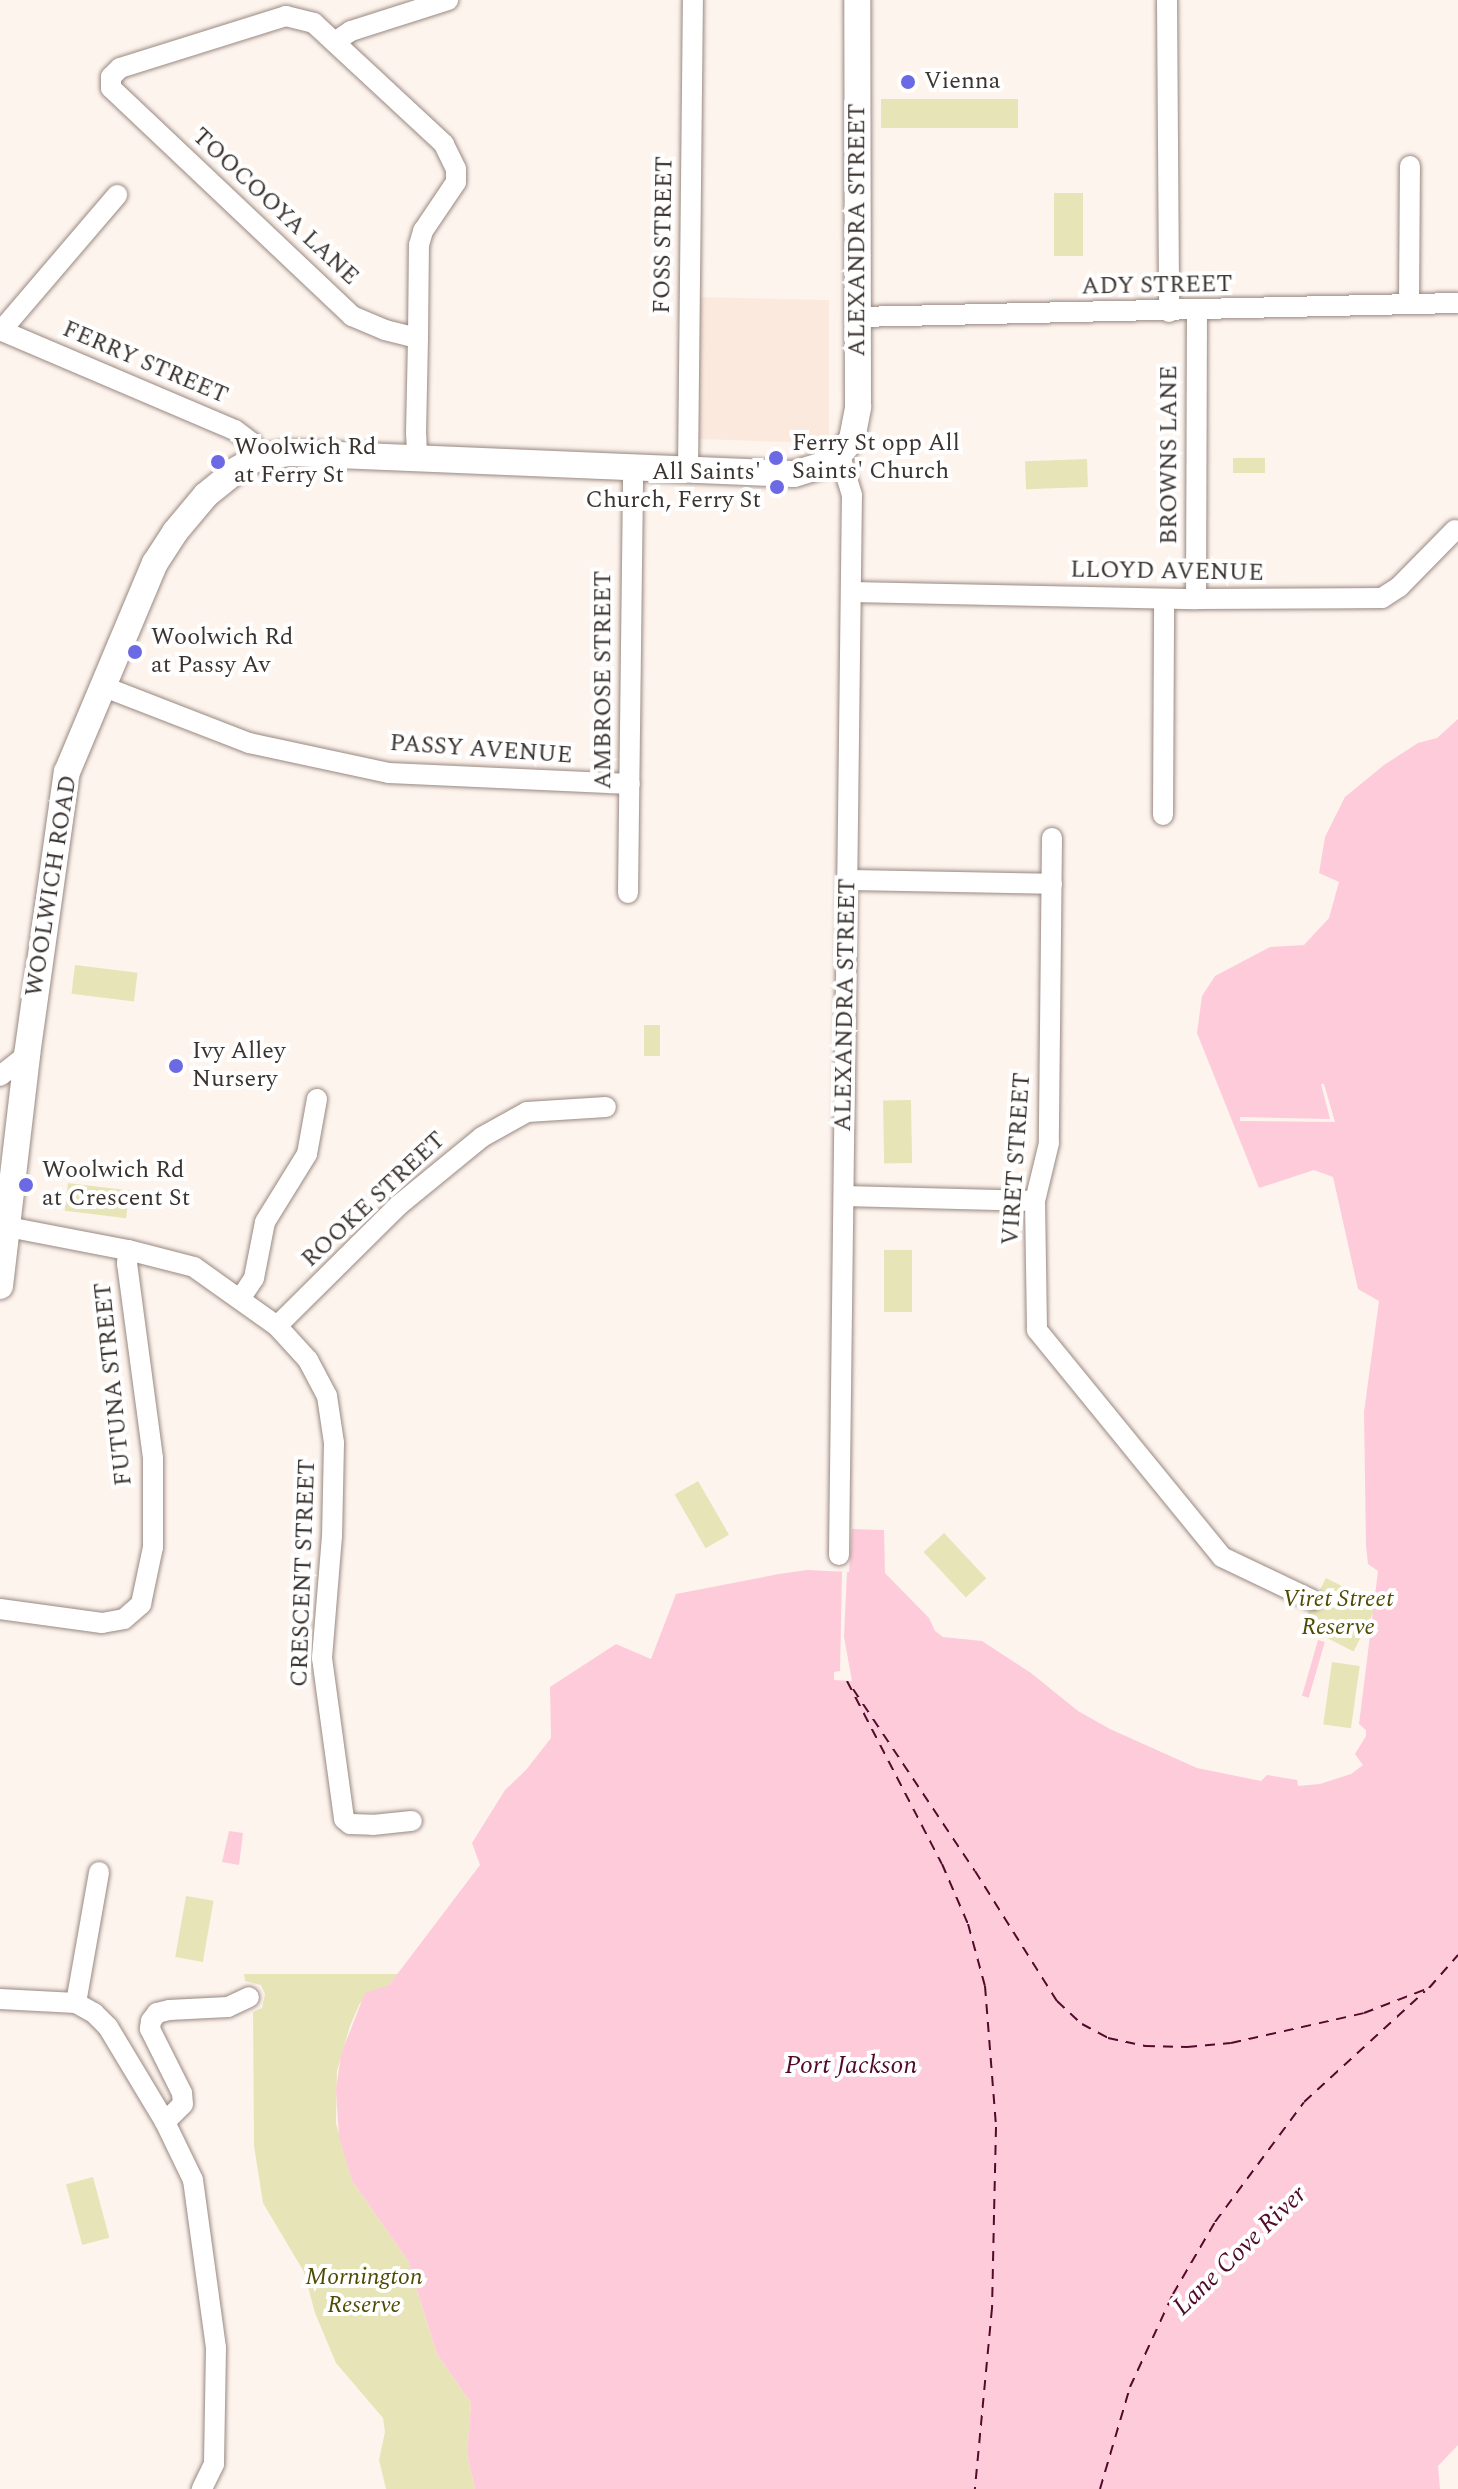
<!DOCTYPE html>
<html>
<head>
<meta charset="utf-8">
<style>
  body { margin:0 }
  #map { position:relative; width:1458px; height:2489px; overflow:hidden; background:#fef4ee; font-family:Spectral,serif }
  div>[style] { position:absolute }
  .built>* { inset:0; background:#fce9de }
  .green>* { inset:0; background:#e7e5b8; transform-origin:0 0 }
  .water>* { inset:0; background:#fecbda; transform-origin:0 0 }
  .pier>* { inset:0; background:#fef4ee }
  .ferry>* { height:2px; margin-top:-1px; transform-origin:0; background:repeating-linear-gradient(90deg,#510a2a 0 10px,transparent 0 18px) }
  .roads { filter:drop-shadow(0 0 2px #988980) drop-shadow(0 0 2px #988980) }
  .minor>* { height:20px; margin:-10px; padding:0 10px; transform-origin:10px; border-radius:10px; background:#fff }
  .tertiary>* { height:26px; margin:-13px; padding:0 13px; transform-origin:13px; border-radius:13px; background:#fff }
  .dots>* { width:22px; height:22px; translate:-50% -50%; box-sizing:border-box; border:4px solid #fff; border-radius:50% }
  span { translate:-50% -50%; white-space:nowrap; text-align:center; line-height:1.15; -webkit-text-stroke:8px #fff; paint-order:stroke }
  .poi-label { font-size:24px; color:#3b3431 }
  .left { translate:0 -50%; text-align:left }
  .right { translate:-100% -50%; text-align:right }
  .street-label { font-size:24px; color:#3b3431 }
  .park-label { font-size:24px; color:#4f4b03; font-style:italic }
  .water-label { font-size:26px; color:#510a2a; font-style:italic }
</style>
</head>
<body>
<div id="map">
  <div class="built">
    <div style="clip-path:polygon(697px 297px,829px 300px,829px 435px,820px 443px,694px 439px)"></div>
  </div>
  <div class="green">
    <div style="left:881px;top:99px;width:137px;height:29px"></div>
    <div style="left:1054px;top:193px;width:29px;height:63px"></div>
    <div style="left:1233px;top:458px;width:32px;height:15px"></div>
    <div style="left:1087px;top:459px;width:28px;height:62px;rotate:88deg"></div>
    <div style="left:75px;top:965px;width:63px;height:29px;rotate:7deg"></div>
    <div style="left:644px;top:1025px;width:16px;height:31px"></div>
    <div style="left:911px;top:1100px;width:63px;height:28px;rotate:89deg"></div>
    <div style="left:68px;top:1183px;width:62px;height:28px;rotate:7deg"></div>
    <div style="left:884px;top:1250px;width:28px;height:62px"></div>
    <div style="left:698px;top:1481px;width:62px;height:27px;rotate:60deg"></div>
    <div style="left:944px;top:1533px;width:62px;height:28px;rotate:47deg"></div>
    <div style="left:1326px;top:1578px;width:58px;height:53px;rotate:27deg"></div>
    <div style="left:1332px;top:1662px;width:28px;height:63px;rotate:8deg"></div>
    <div style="left:186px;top:1896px;width:28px;height:62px;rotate:10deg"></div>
    <div style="clip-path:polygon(244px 1974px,398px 1974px,389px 1985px,360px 2003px,350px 2026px,337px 2071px,336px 2123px,352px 2181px,408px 2261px,437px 2354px,471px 2403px,467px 2454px,475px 2489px,386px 2489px,379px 2460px,385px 2432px,383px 2418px,336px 2363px,315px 2313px,304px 2272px,263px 2203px,254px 2146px,253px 2012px,262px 2008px,265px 1994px,261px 1985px,245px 1981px)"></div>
    <div style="left:93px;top:2177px;width:63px;height:28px;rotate:75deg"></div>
  </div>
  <div class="water">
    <div style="clip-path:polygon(1458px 719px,1458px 2445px,1438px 2466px,1440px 2489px,475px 2489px,467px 2454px,471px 2403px,437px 2354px,408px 2261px,352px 2181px,339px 2137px,336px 2089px,341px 2054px,365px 1993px,389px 1985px,480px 1865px,472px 1843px,505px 1790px,526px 1770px,551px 1738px,550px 1687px,616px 1644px,651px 1659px,676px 1594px,779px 1574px,807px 1570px,849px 1572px,852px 1529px,884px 1530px,885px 1573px,929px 1618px,935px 1631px,943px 1637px,982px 1641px,1031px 1673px,1078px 1711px,1110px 1729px,1197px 1768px,1261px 1781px,1267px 1775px,1297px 1780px,1298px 1786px,1320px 1784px,1351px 1774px,1363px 1765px,1355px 1754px,1366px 1736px,1366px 1730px,1359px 1724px,1378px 1571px,1368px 1564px,1366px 1546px,1364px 1412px,1379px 1301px,1358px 1289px,1333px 1177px,1314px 1170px,1259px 1188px,1197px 1033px,1202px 996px,1215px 976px,1270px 947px,1304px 945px,1329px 918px,1339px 882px,1319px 873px,1325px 837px,1345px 797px,1384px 765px,1418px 743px,1437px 738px)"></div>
    <div style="left:1318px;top:1640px;width:7px;height:58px;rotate:16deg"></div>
    <div style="clip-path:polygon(229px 1831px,243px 1833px,239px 1865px,222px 1862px)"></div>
  </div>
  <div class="pier">
    <div style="clip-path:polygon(1321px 1084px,1324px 1084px,1335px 1122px,1240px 1121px,1240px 1117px,1330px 1119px)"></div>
    <div style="clip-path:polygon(842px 1572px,847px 1572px,844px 1637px,852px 1681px,834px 1680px,834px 1672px,840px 1671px)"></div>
  </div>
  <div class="ferry">
    <div style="left:847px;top:1681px;width:206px;rotate:62.6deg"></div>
    <div style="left:942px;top:1864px;width:65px;rotate:66.6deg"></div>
    <div style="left:968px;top:1924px;width:64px;rotate:74.7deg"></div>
    <div style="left:985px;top:1986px;width:141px;rotate:85.5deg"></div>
    <div style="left:996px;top:2127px;width:88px;rotate:91.3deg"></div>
    <div style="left:994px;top:2215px;width:93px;rotate:91.2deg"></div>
    <div style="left:992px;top:2308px;width:182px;rotate:95.4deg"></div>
    <div style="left:853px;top:1689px;width:219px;rotate:56.2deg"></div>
    <div style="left:975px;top:1871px;width:154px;rotate:57.8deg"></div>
    <div style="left:1057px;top:2001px;width:34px;rotate:43deg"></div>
    <div style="left:1082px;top:2024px;width:30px;rotate:28deg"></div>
    <div style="left:1108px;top:2038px;width:38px;rotate:12deg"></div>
    <div style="left:1145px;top:2046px;width:42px;rotate:1.4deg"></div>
    <div style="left:1187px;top:2047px;width:44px;rotate:-5.2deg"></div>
    <div style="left:1231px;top:2043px;width:136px;rotate:-12.7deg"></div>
    <div style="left:1364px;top:2013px;width:70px;rotate:-21deg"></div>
    <div style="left:1429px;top:1988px;width:44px;rotate:-48.7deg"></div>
    <div style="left:1100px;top:2489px;width:106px;rotate:-73.6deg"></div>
    <div style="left:1130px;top:2387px;width:102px;rotate:-65.2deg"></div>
    <div style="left:1173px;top:2294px;width:83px;rotate:-59.7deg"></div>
    <div style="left:1215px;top:2222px;width:149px;rotate:-53.4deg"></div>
    <div style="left:1304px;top:2102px;width:164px;rotate:-42.5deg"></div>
  </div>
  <div class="roads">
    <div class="minor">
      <div style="left:1167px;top:0;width:312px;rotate:89.6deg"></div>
      <div style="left:336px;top:41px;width:18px;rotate:-34deg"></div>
      <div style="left:351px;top:31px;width:102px;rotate:-17.7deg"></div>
      <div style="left:1409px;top:304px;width:138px;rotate:-89.6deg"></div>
      <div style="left:858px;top:317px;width:600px;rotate:-1.34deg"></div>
      <div style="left:0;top:330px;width:255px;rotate:23.1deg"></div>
      <div style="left:235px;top:430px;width:21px;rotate:37deg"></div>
      <div style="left:252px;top:443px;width:16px;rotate:72deg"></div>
      <div style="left:1px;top:331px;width:179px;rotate:-49.5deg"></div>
      <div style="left:417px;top:457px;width:23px;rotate:-92deg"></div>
      <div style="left:416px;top:434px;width:96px;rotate:-88.8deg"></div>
      <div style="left:418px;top:338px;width:93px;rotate:-89.4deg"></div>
      <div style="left:419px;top:245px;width:15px;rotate:-74deg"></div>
      <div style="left:423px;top:231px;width:59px;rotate:-56deg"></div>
      <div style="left:456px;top:182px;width:13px;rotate:-90deg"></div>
      <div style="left:456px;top:169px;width:28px;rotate:-116deg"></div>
      <div style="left:444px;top:144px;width:178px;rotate:-137.1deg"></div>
      <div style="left:314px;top:23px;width:29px;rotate:-166deg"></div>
      <div style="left:286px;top:16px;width:174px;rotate:162.6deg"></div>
      <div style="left:120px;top:68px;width:13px;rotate:135deg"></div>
      <div style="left:111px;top:77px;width:11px;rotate:90deg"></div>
      <div style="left:111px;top:88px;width:332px;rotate:43.4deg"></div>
      <div style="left:352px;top:316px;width:36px;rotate:23deg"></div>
      <div style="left:385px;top:330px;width:34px;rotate:14deg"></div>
      <div style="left:688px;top:470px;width:470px;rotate:-89.4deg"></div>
      <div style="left:851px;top:592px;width:345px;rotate:1.2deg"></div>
      <div style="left:1196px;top:599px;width:186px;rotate:-0.3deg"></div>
      <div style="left:1382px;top:598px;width:20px;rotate:-33deg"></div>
      <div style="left:1399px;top:587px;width:80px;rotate:-45.5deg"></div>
      <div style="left:1196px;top:599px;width:288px;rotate:-89.8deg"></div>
      <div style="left:102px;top:686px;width:158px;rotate:21.2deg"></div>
      <div style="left:249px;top:743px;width:143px;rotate:12.1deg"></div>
      <div style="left:389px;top:773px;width:241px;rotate:2.6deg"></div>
      <div style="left:1163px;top:815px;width:216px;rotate:-89.7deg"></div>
      <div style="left:1052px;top:838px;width:305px;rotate:90.6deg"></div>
      <div style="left:1049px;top:1143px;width:60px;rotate:103.6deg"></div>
      <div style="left:1035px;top:1201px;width:129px;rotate:89.1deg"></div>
      <div style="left:1037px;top:1330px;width:293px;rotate:50.8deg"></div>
      <div style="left:1222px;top:1557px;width:100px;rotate:25.5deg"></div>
      <div style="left:848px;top:880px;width:204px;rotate:1.1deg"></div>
      <div style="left:628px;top:893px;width:426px;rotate:-89.3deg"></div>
      <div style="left:0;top:1076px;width:34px;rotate:-38deg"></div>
      <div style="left:844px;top:1196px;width:191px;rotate:1.5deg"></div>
      <div style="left:8px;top:1227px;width:122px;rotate:10.9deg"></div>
      <div style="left:128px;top:1250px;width:68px;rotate:14.4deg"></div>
      <div style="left:194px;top:1267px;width:102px;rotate:35.4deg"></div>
      <div style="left:277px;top:1326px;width:46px;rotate:47.6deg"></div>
      <div style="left:308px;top:1360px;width:41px;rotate:62.2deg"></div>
      <div style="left:327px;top:1396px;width:48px;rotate:81.5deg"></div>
      <div style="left:334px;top:1443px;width:93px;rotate:91.2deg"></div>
      <div style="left:332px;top:1536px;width:122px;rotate:94.7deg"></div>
      <div style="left:322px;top:1658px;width:162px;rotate:82.2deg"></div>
      <div style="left:344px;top:1819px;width:8px;rotate:40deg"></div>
      <div style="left:350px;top:1824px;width:23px;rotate:2deg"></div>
      <div style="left:373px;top:1825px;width:39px;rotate:-6deg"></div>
      <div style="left:240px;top:1299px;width:25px;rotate:-56deg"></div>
      <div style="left:254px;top:1278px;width:57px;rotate:-78.9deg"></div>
      <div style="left:265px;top:1222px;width:80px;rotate:-58.3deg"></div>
      <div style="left:307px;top:1154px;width:56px;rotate:-79.7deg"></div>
      <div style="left:277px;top:1326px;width:172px;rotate:-44.8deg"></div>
      <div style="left:399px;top:1205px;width:107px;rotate:-39.3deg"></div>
      <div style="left:482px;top:1137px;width:51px;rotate:-29.1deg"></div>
      <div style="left:527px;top:1112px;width:79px;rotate:-3.6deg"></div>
      <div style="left:839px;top:1555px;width:1060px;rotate:-89.3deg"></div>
      <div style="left:852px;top:495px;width:41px;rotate:-107.1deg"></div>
      <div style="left:0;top:1609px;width:103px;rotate:7.8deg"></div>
      <div style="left:102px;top:1623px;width:22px;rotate:-10deg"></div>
      <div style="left:124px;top:1619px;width:23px;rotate:-41deg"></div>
      <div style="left:141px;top:1604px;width:58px;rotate:-78.1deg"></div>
      <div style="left:153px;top:1547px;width:89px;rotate:-90deg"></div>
      <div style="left:153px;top:1458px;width:196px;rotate:-97.6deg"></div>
      <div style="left:127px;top:1264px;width:14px;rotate:-86deg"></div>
      <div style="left:0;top:1999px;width:76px;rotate:3deg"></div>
      <div style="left:76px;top:2003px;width:21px;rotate:29deg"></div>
      <div style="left:94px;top:2013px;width:20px;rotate:45deg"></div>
      <div style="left:108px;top:2027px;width:111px;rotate:59deg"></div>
      <div style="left:165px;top:2122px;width:64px;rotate:64.2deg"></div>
      <div style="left:193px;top:2180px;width:170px;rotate:82.2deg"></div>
      <div style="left:216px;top:2348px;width:116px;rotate:91deg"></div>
      <div style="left:214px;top:2464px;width:28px;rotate:116deg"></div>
      <div style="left:76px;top:2003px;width:133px;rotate:-80deg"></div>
      <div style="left:165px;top:2122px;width:25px;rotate:-45deg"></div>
      <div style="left:183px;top:2104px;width:11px;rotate:-95deg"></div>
      <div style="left:182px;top:2093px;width:72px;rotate:-116.6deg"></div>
      <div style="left:150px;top:2029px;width:8px;rotate:-83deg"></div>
      <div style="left:151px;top:2021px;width:10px;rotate:-53deg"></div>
      <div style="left:157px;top:2013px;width:12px;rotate:-14deg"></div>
      <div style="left:169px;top:2010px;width:59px;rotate:-2.9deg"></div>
      <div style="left:228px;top:2007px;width:23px;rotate:-25deg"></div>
    </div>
    <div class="tertiary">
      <div style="left:0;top:1286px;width:233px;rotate:-83.3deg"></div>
      <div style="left:27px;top:1055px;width:286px;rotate:-82deg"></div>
      <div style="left:67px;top:772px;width:227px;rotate:-67.2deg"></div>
      <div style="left:155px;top:563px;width:37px;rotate:-57deg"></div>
      <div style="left:175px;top:532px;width:48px;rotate:-50deg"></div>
      <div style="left:206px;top:495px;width:41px;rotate:-39.1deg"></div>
      <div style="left:238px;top:469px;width:22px;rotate:-30deg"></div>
      <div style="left:257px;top:458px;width:33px;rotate:-9deg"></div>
      <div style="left:290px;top:453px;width:504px;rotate:2.39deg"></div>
      <div style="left:794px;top:474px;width:41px;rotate:-17.1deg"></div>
      <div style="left:833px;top:462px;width:30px;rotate:-50deg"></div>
      <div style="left:852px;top:439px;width:33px;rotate:-79deg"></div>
      <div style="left:858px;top:407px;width:407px;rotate:-90.1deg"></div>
    </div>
  </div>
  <div class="dots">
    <div style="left:908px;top:82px;background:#6b69e3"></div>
    <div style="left:776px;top:458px;background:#6b69e3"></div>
    <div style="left:218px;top:462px;background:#6b69e3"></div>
    <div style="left:777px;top:487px;background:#6b69e3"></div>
    <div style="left:135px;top:652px;background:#6b69e3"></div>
    <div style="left:176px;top:1066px;background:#6b69e3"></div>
    <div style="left:26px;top:1185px;background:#6b69e3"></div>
  </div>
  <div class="poi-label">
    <span class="left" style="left:924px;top:82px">Vienna</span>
    <span class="left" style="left:792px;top:458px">Ferry St opp All<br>Saints' Church</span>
    <span class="left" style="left:234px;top:462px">Woolwich Rd<br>at Ferry St</span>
    <span class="right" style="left:761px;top:487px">All Saints'<br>Church, Ferry St</span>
    <span class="left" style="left:151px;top:652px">Woolwich Rd<br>at Passy Av</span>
    <span class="left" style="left:192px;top:1066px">Ivy Alley<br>Nursery</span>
    <span class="left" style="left:42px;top:1185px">Woolwich Rd<br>at Crescent St</span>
  </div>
  <div class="street-label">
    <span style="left:275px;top:207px;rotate:43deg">TOOCOOYA LANE</span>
    <span style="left:858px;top:230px;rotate:-90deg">ALEXANDRA STREET</span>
    <span style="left:664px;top:235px;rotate:-89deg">FOSS STREET</span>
    <span style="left:1157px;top:286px;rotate:-1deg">ADY STREET</span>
    <span style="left:145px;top:363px;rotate:23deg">FERRY STREET</span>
    <span style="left:1170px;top:455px;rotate:-90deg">BROWNS LANE</span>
    <span style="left:1167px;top:572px;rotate:1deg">LLOYD AVENUE</span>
    <span style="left:604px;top:680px;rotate:-90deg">AMBROSE STREET</span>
    <span style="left:481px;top:750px;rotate:4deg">PASSY AVENUE</span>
    <span style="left:52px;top:886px;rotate:-81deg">WOOLWICH ROAD</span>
    <span style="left:846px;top:1005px;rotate:-89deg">ALEXANDRA STREET</span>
    <span style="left:1017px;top:1159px;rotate:-86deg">VIRET STREET</span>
    <span style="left:374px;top:1200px;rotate:-43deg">ROOKE STREET</span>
    <span style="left:114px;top:1384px;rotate:-96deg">FUTUNA STREET</span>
    <span style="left:304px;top:1573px;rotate:-88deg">CRESCENT STREET</span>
  </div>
  <div class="park-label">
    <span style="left:1338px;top:1614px">Viret Street<br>Reserve</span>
    <span style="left:364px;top:2292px">Mornington<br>Reserve</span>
  </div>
  <div class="water-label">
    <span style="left:851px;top:2066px">Port Jackson</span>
    <span style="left:1240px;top:2251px;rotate:-44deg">Lane Cove River</span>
  </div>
</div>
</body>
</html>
